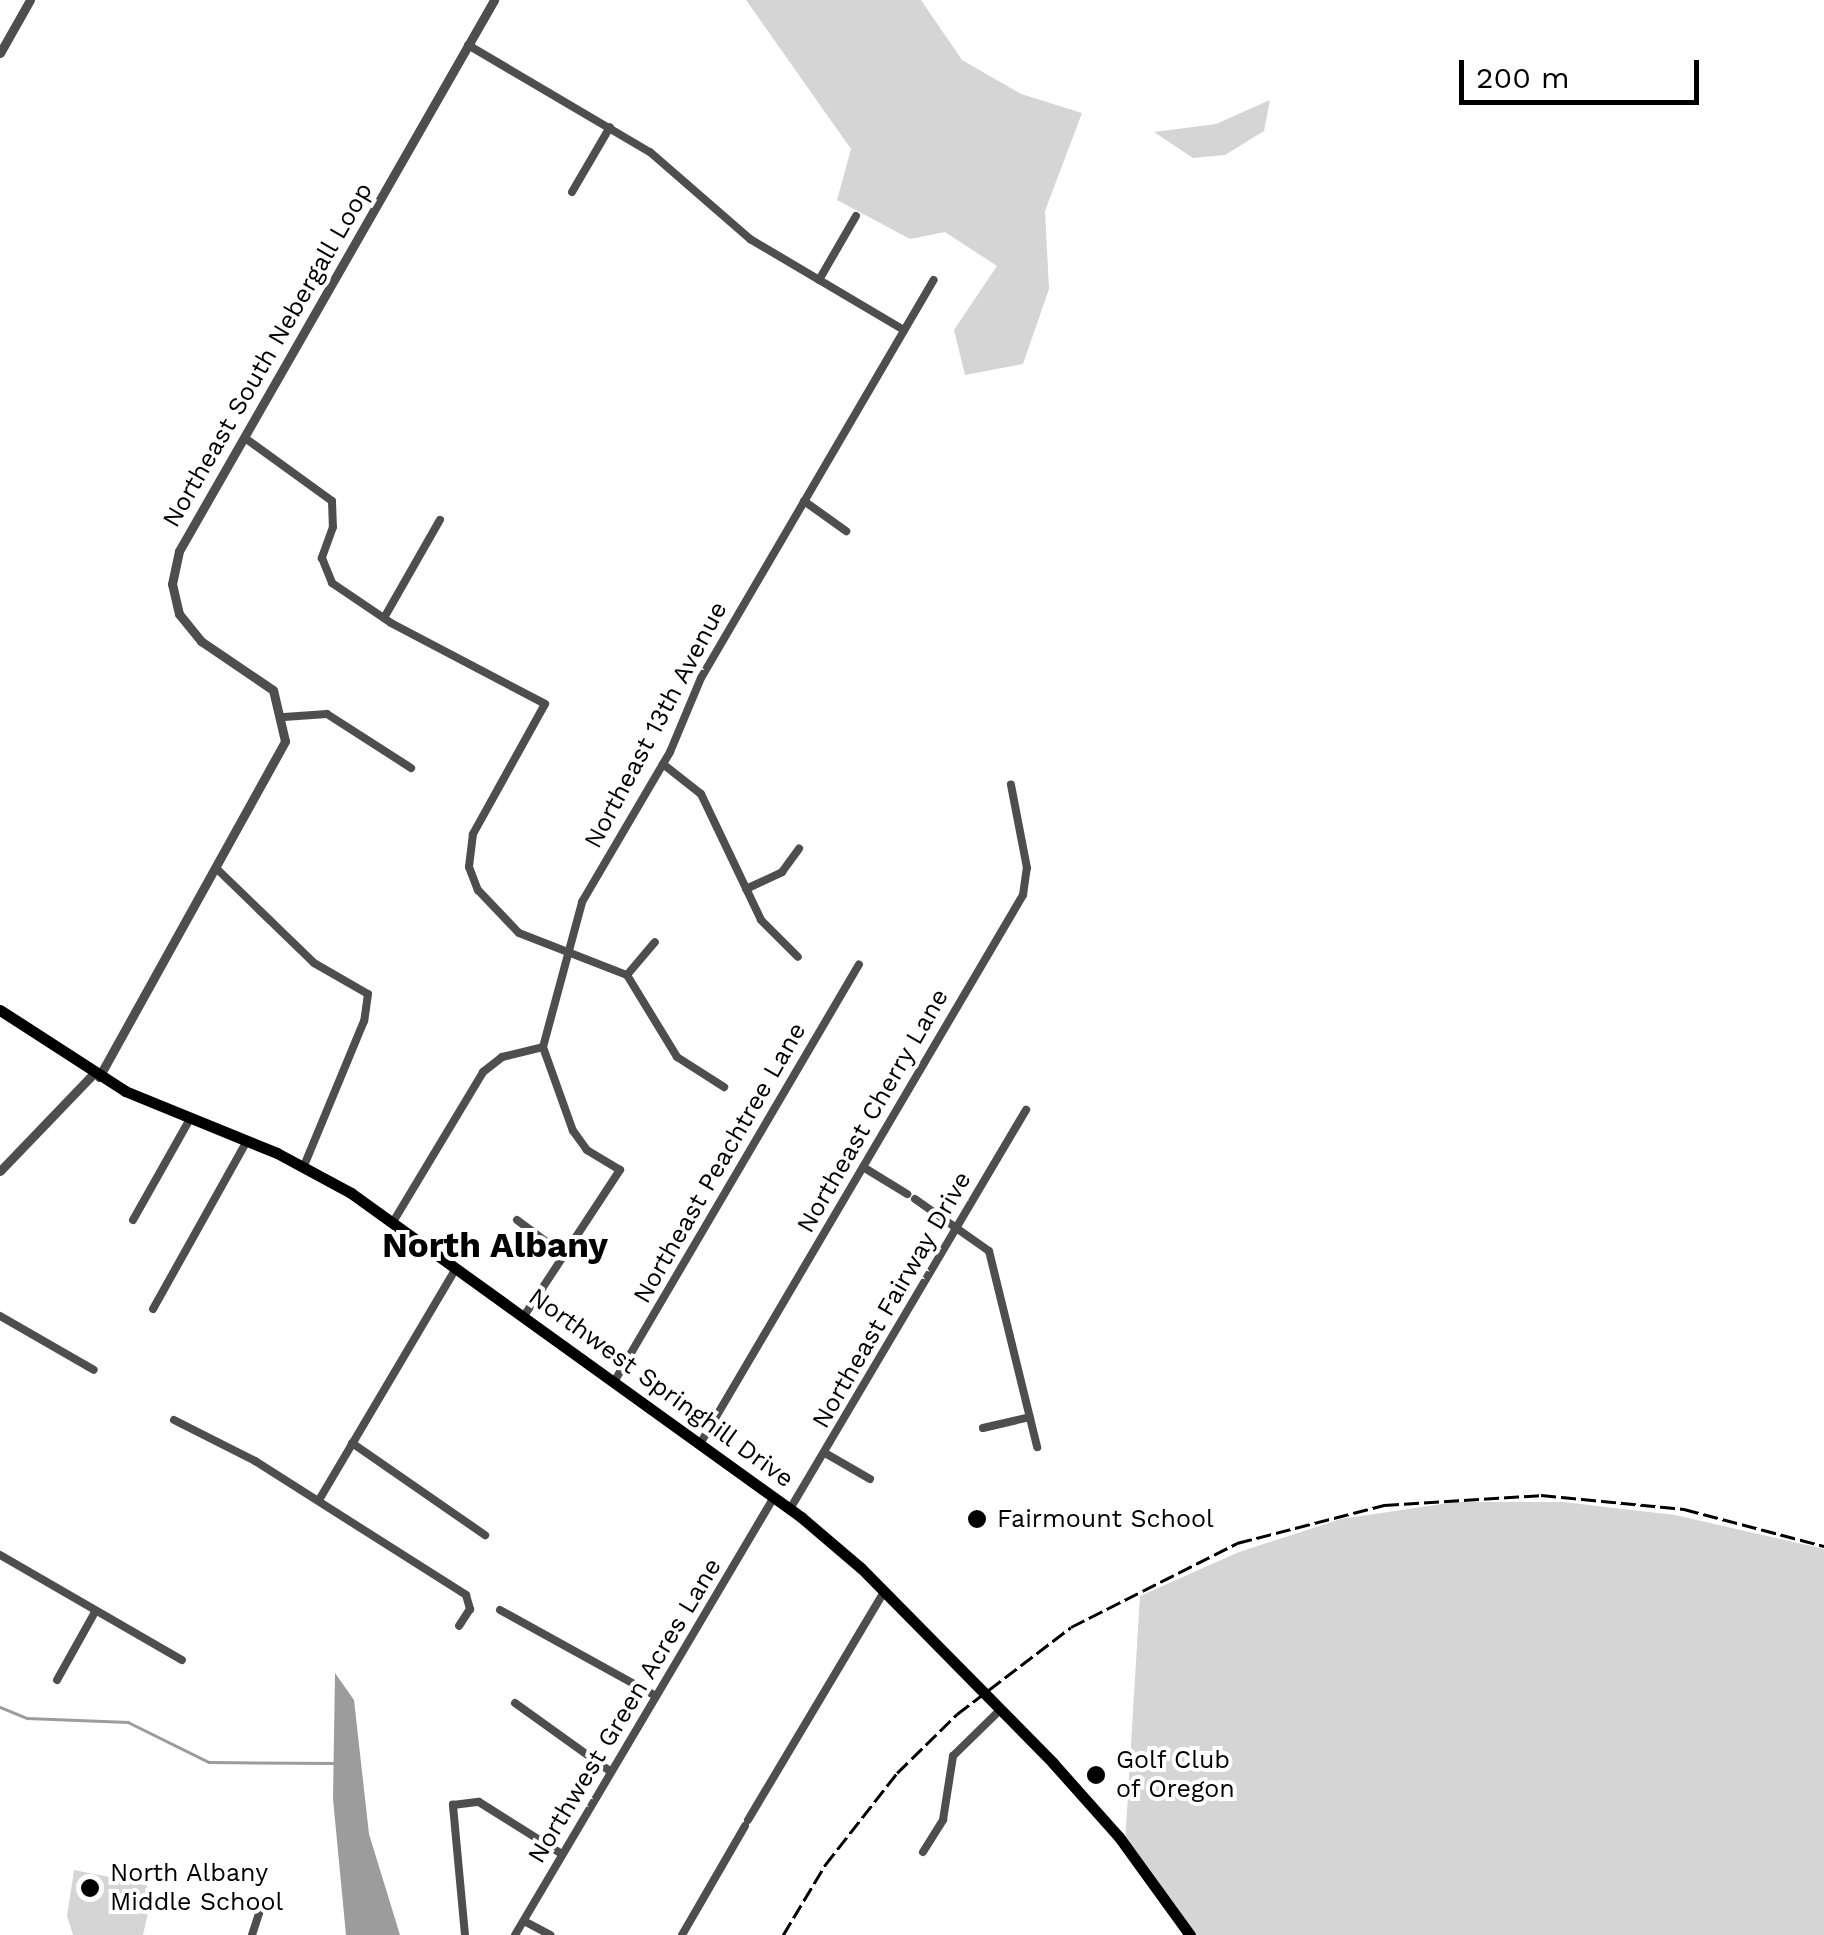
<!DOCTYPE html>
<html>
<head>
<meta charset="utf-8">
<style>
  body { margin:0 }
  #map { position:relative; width:1824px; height:1935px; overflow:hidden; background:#fff; font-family:"Work Sans",sans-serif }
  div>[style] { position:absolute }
  .green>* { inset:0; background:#d5d5d5 }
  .water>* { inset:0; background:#9c9c9c }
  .stream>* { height:2.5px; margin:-1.25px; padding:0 1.25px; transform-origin:1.25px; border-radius:1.25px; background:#9c9c9c }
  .minor>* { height:8px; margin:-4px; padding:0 4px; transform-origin:4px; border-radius:4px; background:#4e4e4e }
  .tertiary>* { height:9px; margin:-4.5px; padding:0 4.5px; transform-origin:4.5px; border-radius:4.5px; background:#4e4e4e }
  .primary>* { height:11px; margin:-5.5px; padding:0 5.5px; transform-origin:5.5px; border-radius:5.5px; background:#000 }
  .rail>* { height:2.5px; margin-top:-1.25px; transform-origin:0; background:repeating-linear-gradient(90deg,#000 0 15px,transparent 0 20px) }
  .dots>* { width:28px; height:28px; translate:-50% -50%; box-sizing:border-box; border:5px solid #fff; border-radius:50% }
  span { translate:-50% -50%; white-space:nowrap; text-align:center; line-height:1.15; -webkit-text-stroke:8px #fff; paint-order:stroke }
  .street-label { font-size:25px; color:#000 }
  .poi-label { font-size:25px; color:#000 }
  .left { translate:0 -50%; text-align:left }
  .district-label { font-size:35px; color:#000; font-weight:700 }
  .scale { position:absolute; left:1459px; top:60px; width:240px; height:45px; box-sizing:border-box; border:5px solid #000; border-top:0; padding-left:12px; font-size:30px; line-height:35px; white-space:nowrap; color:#000; -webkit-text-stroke:8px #fff; paint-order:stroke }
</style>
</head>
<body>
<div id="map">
  <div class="green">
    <div style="clip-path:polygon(746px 0,921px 0,962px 60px,1021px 94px,1082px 113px,1045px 211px,1049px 289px,1023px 364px,965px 375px,954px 330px,997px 266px,945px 232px,910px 239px,837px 200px,851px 149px)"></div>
    <div style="clip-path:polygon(1270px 100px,1264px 131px,1225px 155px,1193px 158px,1154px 132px,1216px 124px)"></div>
    <div style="clip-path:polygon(1455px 1502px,1563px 1502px,1675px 1515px,1824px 1549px,1824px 1935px,1188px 1935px,1125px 1844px,1140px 1596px,1239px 1552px,1341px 1519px)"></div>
    <div style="clip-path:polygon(74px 1870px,145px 1884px,152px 1894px,143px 1935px,73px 1935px,67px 1916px)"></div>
  </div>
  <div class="water">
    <div style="clip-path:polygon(335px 1673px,354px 1700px,369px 1834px,400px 1935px,346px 1935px,333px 1799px)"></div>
  </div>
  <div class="stream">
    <div style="left:0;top:1707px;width:29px;rotate:22deg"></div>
    <div style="left:27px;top:1718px;width:101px;rotate:2.3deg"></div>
    <div style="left:128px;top:1722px;width:90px;rotate:26.3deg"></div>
    <div style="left:209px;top:1762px;width:124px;rotate:0.5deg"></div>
  </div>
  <div class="minor">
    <div style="left:468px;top:45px;width:211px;rotate:30.5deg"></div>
    <div style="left:650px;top:152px;width:133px;rotate:41deg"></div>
    <div style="left:750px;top:239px;width:179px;rotate:30.6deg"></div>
    <div style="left:572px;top:192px;width:75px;rotate:-59.7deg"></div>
    <div style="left:819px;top:280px;width:74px;rotate:-60deg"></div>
    <div style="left:245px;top:438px;width:107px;rotate:35.9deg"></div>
    <div style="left:332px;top:501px;width:26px;rotate:88deg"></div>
    <div style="left:333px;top:527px;width:33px;rotate:110deg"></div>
    <div style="left:322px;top:558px;width:27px;rotate:68deg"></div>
    <div style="left:332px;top:583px;width:71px;rotate:34.1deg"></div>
    <div style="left:391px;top:623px;width:174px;rotate:27.7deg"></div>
    <div style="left:545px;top:704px;width:149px;rotate:119deg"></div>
    <div style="left:473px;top:834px;width:33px;rotate:97deg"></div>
    <div style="left:469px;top:867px;width:25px;rotate:69deg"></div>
    <div style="left:478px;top:890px;width:59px;rotate:46.4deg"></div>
    <div style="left:519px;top:933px;width:116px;rotate:21.3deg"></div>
    <div style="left:627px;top:975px;width:96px;rotate:58.6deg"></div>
    <div style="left:677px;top:1057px;width:56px;rotate:32.6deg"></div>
    <div style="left:804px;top:501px;width:52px;rotate:35.5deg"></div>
    <div style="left:384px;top:618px;width:113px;rotate:-60.3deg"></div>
    <div style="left:284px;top:717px;width:43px;rotate:-4deg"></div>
    <div style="left:327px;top:714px;width:100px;rotate:32.7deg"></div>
    <div style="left:663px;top:764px;width:48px;rotate:38.3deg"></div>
    <div style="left:701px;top:794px;width:140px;rotate:64.5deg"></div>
    <div style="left:761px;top:920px;width:52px;rotate:45deg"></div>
    <div style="left:217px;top:869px;width:135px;rotate:44.1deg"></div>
    <div style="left:314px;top:963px;width:62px;rotate:29.9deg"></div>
    <div style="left:368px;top:994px;width:27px;rotate:98deg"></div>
    <div style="left:364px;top:1021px;width:157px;rotate:112.5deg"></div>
    <div style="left:746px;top:889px;width:40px;rotate:-25deg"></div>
    <div style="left:782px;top:872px;width:29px;rotate:-54deg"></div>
    <div style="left:627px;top:975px;width:43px;rotate:-49.7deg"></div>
    <div style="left:863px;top:1167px;width:52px;rotate:31.5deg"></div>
    <div style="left:915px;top:1199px;width:90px;rotate:35.1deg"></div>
    <div style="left:989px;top:1251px;width:202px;rotate:76.2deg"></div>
    <div style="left:133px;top:1220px;width:116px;rotate:-60.6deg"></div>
    <div style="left:517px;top:1220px;width:62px;rotate:36.5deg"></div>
    <div style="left:393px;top:1222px;width:175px;rotate:-59deg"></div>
    <div style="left:483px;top:1072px;width:24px;rotate:-38deg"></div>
    <div style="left:502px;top:1057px;width:42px;rotate:-13.7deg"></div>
    <div style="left:543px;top:1047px;width:150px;rotate:-74.9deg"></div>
    <div style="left:582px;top:902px;width:174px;rotate:-59.6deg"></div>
    <div style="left:670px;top:752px;width:80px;rotate:-67.3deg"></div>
    <div style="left:701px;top:678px;width:461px;rotate:-59.7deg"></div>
    <div style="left:153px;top:1309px;width:193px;rotate:-60.8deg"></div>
    <div style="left:0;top:1316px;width:108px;rotate:29.9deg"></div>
    <div style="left:524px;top:1316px;width:175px;rotate:-56.7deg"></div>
    <div style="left:620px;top:1170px;width:39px;rotate:-149deg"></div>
    <div style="left:587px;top:1150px;width:24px;rotate:-126deg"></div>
    <div style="left:573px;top:1131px;width:89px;rotate:-109.7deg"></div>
    <div style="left:614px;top:1382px;width:484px;rotate:-59.6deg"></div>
    <div style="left:174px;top:1420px;width:91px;rotate:26.8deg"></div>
    <div style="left:255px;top:1461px;width:250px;rotate:32.4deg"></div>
    <div style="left:466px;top:1595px;width:15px;rotate:74deg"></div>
    <div style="left:470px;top:1609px;width:20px;rotate:123deg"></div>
    <div style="left:983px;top:1428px;width:48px;rotate:-13.2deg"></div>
    <div style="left:352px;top:1443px;width:162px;rotate:34.7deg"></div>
    <div style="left:700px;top:1444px;width:637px;rotate:-59.53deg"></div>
    <div style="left:1023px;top:895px;width:27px;rotate:-82deg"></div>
    <div style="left:1027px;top:868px;width:85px;rotate:-100.9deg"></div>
    <div style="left:825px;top:1453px;width:52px;rotate:30deg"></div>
    <div style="left:319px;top:1500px;width:269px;rotate:-59.4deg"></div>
    <div style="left:790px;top:1509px;width:464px;rotate:-59.4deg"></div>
    <div style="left:0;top:1555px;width:210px;rotate:30deg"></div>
    <div style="left:500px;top:1610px;width:178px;rotate:28.9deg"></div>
    <div style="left:57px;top:1680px;width:78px;rotate:-60.8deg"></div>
    <div style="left:515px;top:1703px;width:118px;rotate:35.7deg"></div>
    <div style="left:748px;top:1820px;width:265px;rotate:-59.2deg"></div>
    <div style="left:923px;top:1852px;width:38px;rotate:-58deg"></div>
    <div style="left:943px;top:1820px;width:65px;rotate:-81.1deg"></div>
    <div style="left:953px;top:1756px;width:67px;rotate:-44.4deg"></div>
    <div style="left:524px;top:1921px;width:30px;rotate:28deg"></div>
    <div style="left:252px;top:1935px;width:36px;rotate:-72deg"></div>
    <div style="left:263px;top:1901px;width:14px;rotate:-4deg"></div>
    <div style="left:465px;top:1935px;width:131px;rotate:-95.3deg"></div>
    <div style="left:453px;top:1805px;width:26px;rotate:-7deg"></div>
    <div style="left:479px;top:1802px;width:98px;rotate:32.1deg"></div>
    <div style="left:515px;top:1935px;width:509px;rotate:-59.4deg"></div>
    <div style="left:682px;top:1935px;width:126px;rotate:-60deg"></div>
  </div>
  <div class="tertiary">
    <div style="left:0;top:53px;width:61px;rotate:-60.5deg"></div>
    <div style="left:99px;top:1077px;width:384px;rotate:-61deg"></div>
    <div style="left:285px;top:741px;width:52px;rotate:-103.2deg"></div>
    <div style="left:273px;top:690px;width:87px;rotate:-145.8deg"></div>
    <div style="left:201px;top:641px;width:35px;rotate:-129deg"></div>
    <div style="left:179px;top:614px;width:31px;rotate:-103deg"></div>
    <div style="left:172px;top:584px;width:34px;rotate:-78deg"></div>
    <div style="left:179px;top:551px;width:635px;rotate:-60.24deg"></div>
    <div style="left:0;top:1171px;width:134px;rotate:-46.2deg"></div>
  </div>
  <div class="primary">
    <div style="left:0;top:1010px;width:149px;rotate:32.9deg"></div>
    <div style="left:125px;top:1091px;width:164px;rotate:22.2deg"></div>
    <div style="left:277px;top:1153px;width:84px;rotate:28.4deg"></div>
    <div style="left:351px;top:1193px;width:555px;rotate:35.75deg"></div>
    <div style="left:801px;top:1517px;width:79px;rotate:40.4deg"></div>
    <div style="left:861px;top:1568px;width:274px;rotate:45.4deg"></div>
    <div style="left:1053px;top:1763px;width:99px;rotate:48.3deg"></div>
    <div style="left:1119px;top:1837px;width:121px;rotate:54.1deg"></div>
  </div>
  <div class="rail">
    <div style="left:783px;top:1935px;width:82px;rotate:-59deg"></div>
    <div style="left:825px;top:1865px;width:117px;rotate:-52deg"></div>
    <div style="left:897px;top:1773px;width:84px;rotate:-44.5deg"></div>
    <div style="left:957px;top:1714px;width:143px;rotate:-37.3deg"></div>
    <div style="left:1071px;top:1627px;width:186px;rotate:-26.8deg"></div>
    <div style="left:1237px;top:1543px;width:152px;rotate:-14.5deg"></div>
    <div style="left:1384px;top:1505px;width:157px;rotate:-3.6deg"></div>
    <div style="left:1541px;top:1495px;width:144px;rotate:5.6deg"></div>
    <div style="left:1684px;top:1509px;width:145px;rotate:14.8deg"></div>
  </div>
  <div class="dots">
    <div style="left:977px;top:1519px;background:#000"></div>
    <div style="left:1096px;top:1775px;background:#000"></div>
    <div style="left:90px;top:1888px;background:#000"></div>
  </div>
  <div class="street-label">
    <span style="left:268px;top:355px;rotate:-60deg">Northeast South Nebergall Loop</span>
    <span style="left:656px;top:725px;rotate:-62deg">Northeast 13th Avenue</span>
    <span style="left:873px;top:1111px;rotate:-60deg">Northeast Cherry Lane</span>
    <span style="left:720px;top:1163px;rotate:-60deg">Northeast Peachtree Lane</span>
    <span style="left:892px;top:1300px;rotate:-60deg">Northeast Fairway Drive</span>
    <span style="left:661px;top:1388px;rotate:36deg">Northwest Springhill Drive</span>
    <span style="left:625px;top:1711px;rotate:-59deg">Northwest Green Acres Lane</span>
  </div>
  <div class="poi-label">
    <span class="left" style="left:997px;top:1519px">Fairmount School</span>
    <span class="left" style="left:1116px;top:1775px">Golf Club<br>of Oregon</span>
    <span class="left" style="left:110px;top:1888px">North Albany<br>Middle School</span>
  </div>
  <div class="district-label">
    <span style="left:495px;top:1245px">North Albany</span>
  </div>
  <div class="scale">200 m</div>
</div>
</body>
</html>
